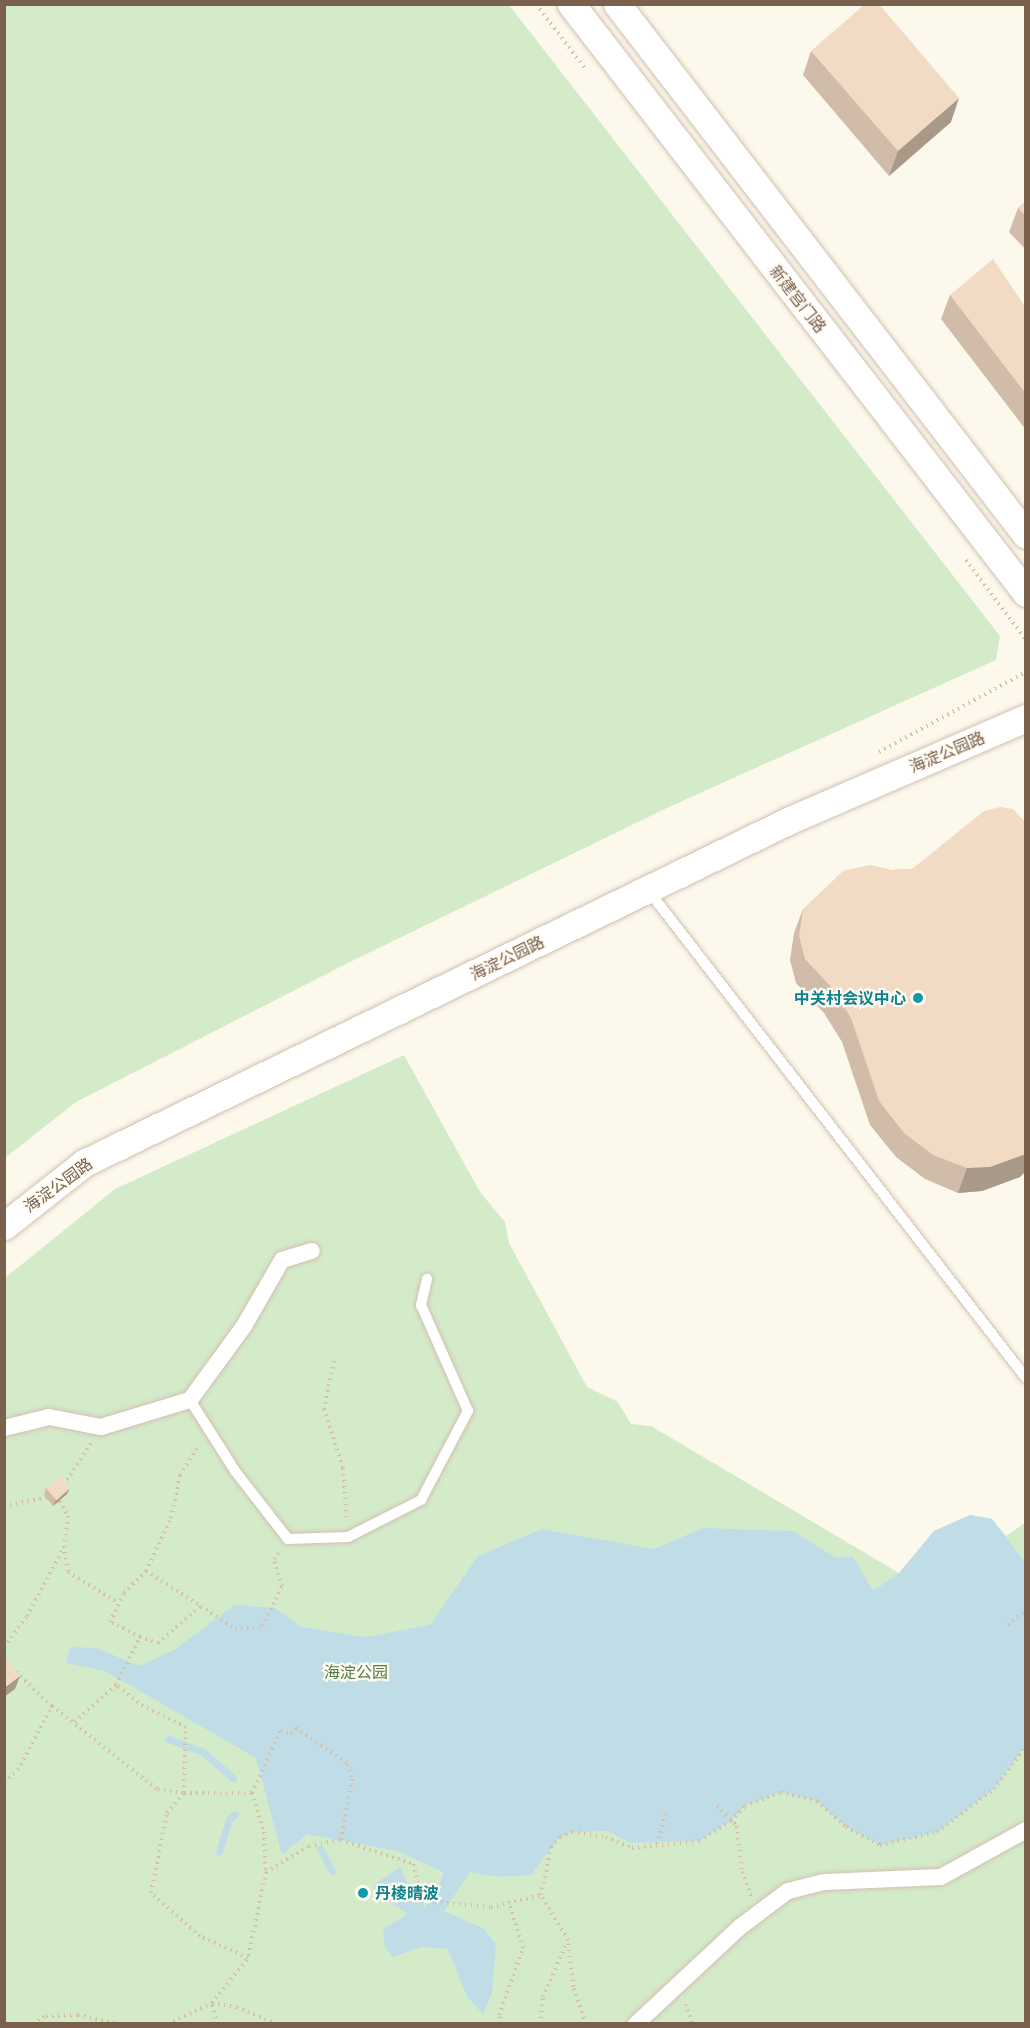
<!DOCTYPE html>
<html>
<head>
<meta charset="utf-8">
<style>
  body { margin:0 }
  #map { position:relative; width:1030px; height:2028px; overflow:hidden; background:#fdf8ec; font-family:Mulish,"Noto Sans SC",sans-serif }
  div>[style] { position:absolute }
  .green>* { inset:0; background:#d4ebca }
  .water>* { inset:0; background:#c0dde7 }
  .stream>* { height:7px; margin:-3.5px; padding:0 3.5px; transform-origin:3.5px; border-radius:3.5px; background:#c0dde7 }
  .path>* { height:4px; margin-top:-2px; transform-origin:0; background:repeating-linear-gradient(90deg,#d7bea6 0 1.5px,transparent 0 6px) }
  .roads { filter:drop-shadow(0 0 2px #d0c1b1) drop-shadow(0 0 2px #d0c1b1) }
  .service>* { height:10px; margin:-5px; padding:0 5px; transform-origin:5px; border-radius:5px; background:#fff }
  .pedestrian>* { height:16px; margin:-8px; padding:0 8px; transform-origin:8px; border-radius:8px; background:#fff }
  .tertiary>* { height:27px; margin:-13.5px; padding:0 13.5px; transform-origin:13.5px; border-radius:13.5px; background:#fff }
  .wall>* { inset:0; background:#d0bca9 }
  .shaded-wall>* { inset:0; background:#a99989 }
  .building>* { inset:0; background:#f2dbc4; transform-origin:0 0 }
  .dots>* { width:16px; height:16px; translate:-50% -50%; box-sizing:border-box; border:3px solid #fffbf3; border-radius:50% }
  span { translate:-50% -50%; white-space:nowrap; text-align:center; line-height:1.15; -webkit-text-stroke:4.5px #fffbf3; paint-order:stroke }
  .street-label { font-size:16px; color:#79614e }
  .culture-label { font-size:16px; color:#0d838f; font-weight:700 }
  .right { translate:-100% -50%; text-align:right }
  .left { translate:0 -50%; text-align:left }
  .park-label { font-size:16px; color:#517e46 }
  .frame { position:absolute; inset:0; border:6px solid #79614e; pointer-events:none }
</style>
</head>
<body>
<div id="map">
  <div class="green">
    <div style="clip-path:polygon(4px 5px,509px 5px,1000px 636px,996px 660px,669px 807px,348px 963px,76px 1102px,5px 1158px)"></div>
    <div style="clip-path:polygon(404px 1055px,480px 1192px,505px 1222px,509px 1243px,587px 1387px,618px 1402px,631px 1424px,651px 1426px,899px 1573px,934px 1531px,970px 1515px,992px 1519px,1006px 1536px,1025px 1523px,1025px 2023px,5px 2024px,5px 1278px,115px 1189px)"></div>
  </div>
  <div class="water">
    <div style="clip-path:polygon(970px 1515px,992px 1519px,1025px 1562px,1025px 1746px,994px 1789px,937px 1832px,880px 1845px,846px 1827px,817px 1801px,781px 1792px,745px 1806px,731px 1821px,699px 1841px,631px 1843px,607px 1831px,572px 1832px,560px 1837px,531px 1875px,500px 1877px,470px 1872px,444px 1911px,483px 1928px,496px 1944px,492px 1993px,483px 2014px,467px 1997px,448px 1949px,421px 1947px,393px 1957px,385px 1947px,383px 1929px,408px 1914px,380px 1895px,373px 1885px,400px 1867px,411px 1890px,424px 1899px,424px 1908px,438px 1892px,443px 1872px,397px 1851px,307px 1834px,282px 1855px,256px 1758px,105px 1671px,66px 1663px,70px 1647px,97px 1648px,139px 1666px,174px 1650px,234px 1605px,275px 1608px,302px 1627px,365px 1637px,430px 1625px,478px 1556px,542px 1529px,654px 1549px,703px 1528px,793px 1531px,836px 1558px,853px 1557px,873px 1591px,899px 1573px,934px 1531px)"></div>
  </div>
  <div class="stream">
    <div style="left:168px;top:1739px;width:37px;rotate:20deg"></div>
    <div style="left:203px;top:1752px;width:40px;rotate:41deg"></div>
    <div style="left:320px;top:1849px;width:25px;rotate:61deg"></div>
    <div style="left:219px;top:1852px;width:34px;rotate:-73deg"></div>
    <div style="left:229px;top:1819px;width:8px;rotate:-40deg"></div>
  </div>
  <div class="path">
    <div style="left:536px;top:4px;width:81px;rotate:52.6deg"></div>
    <div style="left:966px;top:560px;width:100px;rotate:53.1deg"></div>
    <div style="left:879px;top:752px;width:167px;rotate:-28.6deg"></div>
    <div style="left:334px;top:1361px;width:49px;rotate:101.8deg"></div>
    <div style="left:324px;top:1409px;width:62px;rotate:72.1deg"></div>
    <div style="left:343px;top:1468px;width:53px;rotate:85.7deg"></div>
    <div style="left:64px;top:1485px;width:50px;rotate:-57.3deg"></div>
    <div style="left:57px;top:1496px;width:23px;rotate:61deg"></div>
    <div style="left:68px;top:1516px;width:30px;rotate:98deg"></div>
    <div style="left:64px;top:1546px;width:26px;rotate:81deg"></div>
    <div style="left:68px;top:1572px;width:60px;rotate:31.3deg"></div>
    <div style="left:4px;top:1506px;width:47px;rotate:-11.1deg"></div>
    <div style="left:146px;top:1571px;width:65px;rotate:32.5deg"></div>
    <div style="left:1008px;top:1625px;width:23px;rotate:-40deg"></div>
    <div style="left:140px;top:1637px;width:34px;rotate:-153deg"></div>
    <div style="left:110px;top:1622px;width:32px;rotate:-64deg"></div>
    <div style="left:124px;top:1593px;width:31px;rotate:-45deg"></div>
    <div style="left:146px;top:1571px;width:59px;rotate:-64.7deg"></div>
    <div style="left:171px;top:1518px;width:44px;rotate:-78.2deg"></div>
    <div style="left:180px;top:1475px;width:36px;rotate:-58deg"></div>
    <div style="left:4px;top:1647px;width:39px;rotate:-53deg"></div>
    <div style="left:27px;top:1616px;width:78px;rotate:-61.8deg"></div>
    <div style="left:16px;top:1672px;width:50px;rotate:43.4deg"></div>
    <div style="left:116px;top:1685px;width:54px;rotate:-63.4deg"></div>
    <div style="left:140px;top:1637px;width:19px;rotate:18deg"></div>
    <div style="left:158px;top:1643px;width:57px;rotate:-40.7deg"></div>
    <div style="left:201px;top:1606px;width:41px;rotate:34.1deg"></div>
    <div style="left:235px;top:1629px;width:28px;rotate:-6deg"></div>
    <div style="left:263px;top:1626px;width:44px;rotate:-64.6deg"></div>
    <div style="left:282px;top:1586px;width:28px;rotate:-107deg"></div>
    <div style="left:274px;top:1559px;width:9px;rotate:-54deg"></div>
    <div style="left:4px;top:1782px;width:18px;rotate:-41deg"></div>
    <div style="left:18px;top:1770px;width:72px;rotate:-62deg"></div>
    <div style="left:52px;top:1706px;width:135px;rotate:38.4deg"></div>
    <div style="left:158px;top:1790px;width:26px;rotate:7deg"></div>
    <div style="left:184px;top:1793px;width:66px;rotate:-88.3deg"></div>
    <div style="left:186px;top:1727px;width:48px;rotate:-154deg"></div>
    <div style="left:143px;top:1706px;width:34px;rotate:-142deg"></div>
    <div style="left:116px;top:1685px;width:56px;rotate:138.6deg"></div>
    <div style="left:252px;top:1793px;width:41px;rotate:72.9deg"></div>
    <div style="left:264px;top:1832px;width:40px;rotate:87.1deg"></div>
    <div style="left:266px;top:1872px;width:88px;rotate:101.8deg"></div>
    <div style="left:248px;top:1958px;width:53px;rotate:-155.4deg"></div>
    <div style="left:200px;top:1936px;width:65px;rotate:-138.7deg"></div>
    <div style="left:151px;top:1893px;width:82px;rotate:-78.7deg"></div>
    <div style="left:167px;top:1813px;width:26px;rotate:-50deg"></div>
    <div style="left:184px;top:1793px;width:68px"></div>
    <div style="left:252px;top:1793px;width:69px;rotate:-65.3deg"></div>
    <div style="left:281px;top:1730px;width:11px;rotate:22deg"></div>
    <div style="left:291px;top:1734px;width:8px;rotate:-50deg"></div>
    <div style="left:296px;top:1728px;width:63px;rotate:34.7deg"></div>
    <div style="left:348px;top:1764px;width:16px;rotate:75deg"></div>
    <div style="left:352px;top:1779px;width:62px;rotate:100.2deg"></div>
    <div style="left:341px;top:1840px;width:77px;rotate:18.2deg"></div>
    <div style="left:414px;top:1864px;width:26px;rotate:79deg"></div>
    <div style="left:419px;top:1890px;width:20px;rotate:37deg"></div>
    <div style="left:435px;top:1902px;width:56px;rotate:5.1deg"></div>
    <div style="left:491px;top:1907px;width:51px;rotate:-13.5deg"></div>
    <div style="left:717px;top:1806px;width:28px;rotate:45deg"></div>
    <div style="left:737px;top:1826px;width:46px;rotate:83.8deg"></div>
    <div style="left:742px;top:1872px;width:26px;rotate:69deg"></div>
    <div style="left:657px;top:1844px;width:32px;rotate:-74deg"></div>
    <div style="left:266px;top:1872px;width:50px;rotate:-31.2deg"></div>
    <div style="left:309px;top:1846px;width:33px;rotate:-11deg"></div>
    <div style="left:686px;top:2004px;width:21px;rotate:73deg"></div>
    <div style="left:33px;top:2024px;width:15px;rotate:-32deg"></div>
    <div style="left:46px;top:2016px;width:32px;rotate:-2deg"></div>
    <div style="left:78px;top:2015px;width:43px;rotate:12.1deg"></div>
    <div style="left:168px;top:2024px;width:49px;rotate:-25.5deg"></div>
    <div style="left:212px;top:2003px;width:25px;rotate:9deg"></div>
    <div style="left:237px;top:2007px;width:43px;rotate:23.6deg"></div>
    <div style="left:217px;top:2024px;width:22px;rotate:-103deg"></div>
    <div style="left:212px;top:2003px;width:58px;rotate:-51.3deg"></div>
    <div style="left:501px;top:2024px;width:9px;rotate:-103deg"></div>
    <div style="left:499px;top:2015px;width:71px;rotate:-70.3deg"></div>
    <div style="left:523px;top:1948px;width:47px;rotate:-107.3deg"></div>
    <div style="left:541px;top:2024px;width:27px;rotate:-86deg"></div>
    <div style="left:543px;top:1997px;width:60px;rotate:-66.4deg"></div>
    <div style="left:586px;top:2024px;width:39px;rotate:-109deg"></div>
    <div style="left:573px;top:1987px;width:47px;rotate:-96.1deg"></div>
    <div style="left:568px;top:1940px;width:52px;rotate:-121deg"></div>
    <div style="left:541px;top:1895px;width:49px;rotate:-78.2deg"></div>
    <div style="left:551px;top:1847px;width:13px;rotate:-48deg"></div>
    <div style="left:560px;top:1837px;width:13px;rotate:-23deg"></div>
    <div style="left:572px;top:1832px;width:34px;rotate:8deg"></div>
    <div style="left:606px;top:1837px;width:28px;rotate:23deg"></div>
    <div style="left:632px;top:1848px;width:67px;rotate:-6deg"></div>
    <div style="left:699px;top:1841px;width:38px;rotate:-32deg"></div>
    <div style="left:731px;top:1821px;width:21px;rotate:-47deg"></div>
    <div style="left:745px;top:1806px;width:39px;rotate:-21deg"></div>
    <div style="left:781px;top:1792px;width:37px;rotate:14deg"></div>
    <div style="left:817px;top:1801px;width:39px;rotate:42deg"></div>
    <div style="left:846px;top:1827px;width:38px;rotate:28deg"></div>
    <div style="left:880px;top:1845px;width:58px;rotate:-12.8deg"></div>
    <div style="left:937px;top:1832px;width:71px;rotate:-37deg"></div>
    <div style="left:994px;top:1789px;width:54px;rotate:-53.3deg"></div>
  </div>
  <div class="roads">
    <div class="service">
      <div style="left:648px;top:890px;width:617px;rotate:52.24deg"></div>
      <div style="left:190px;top:1400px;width:84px;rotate:57.6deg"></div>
      <div style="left:235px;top:1471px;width:86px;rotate:52.1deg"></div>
      <div style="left:288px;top:1539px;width:60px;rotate:-1.9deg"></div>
      <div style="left:348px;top:1537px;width:82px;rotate:-26.9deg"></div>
      <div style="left:421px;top:1500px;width:101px;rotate:-62.2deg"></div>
      <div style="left:468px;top:1411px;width:116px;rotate:-113.9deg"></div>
      <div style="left:421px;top:1305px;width:27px;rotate:-77deg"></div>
    </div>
    <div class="pedestrian">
      <div style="left:4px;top:1428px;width:46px;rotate:-13.7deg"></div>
      <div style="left:49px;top:1417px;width:53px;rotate:10.9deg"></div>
      <div style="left:101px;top:1427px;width:93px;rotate:-16.9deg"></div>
      <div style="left:190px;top:1400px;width:92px;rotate:-53.9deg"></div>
      <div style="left:244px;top:1326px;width:76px;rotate:-60.1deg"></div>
      <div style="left:282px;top:1260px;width:31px;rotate:-17deg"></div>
      <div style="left:636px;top:2024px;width:142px;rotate:-43deg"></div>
      <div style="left:740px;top:1927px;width:60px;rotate:-36.9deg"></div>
      <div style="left:788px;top:1891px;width:38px;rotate:-14deg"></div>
      <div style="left:825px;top:1882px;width:116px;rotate:-2.5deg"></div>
      <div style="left:941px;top:1877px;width:97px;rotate:-28.9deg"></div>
    </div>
    <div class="tertiary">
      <div style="left:571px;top:4px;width:744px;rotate:52.31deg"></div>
      <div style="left:617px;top:4px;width:670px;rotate:52.39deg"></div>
      <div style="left:4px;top:1226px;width:102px;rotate:-38.2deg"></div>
      <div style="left:84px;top:1163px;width:785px;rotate:-25.91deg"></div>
      <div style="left:790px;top:820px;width:257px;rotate:-23.4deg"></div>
    </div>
  </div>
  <div class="wall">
    <div style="clip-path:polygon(811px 51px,951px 122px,889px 176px,803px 75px)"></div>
    <div style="clip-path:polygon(1026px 201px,1026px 250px,1009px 232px,1018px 208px)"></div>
    <div style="clip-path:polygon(950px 295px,1026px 308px,1026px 430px,941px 319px)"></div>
    <div style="clip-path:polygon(1026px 823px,1026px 1171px,1020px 1177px,982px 1191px,958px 1193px,925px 1179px,896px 1157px,870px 1125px,842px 1042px,824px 1013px,796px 983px,790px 960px,794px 933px,803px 909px,892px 870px,912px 869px)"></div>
    <div style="clip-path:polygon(46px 1488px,67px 1494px,53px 1506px,44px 1495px)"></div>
  </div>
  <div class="shaded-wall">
    <div style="clip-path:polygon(959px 98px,951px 122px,889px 176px,898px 151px)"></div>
    <div style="clip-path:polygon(1026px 1154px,1026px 1171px,1020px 1177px,982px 1191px,958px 1193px,967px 1168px)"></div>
    <div style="clip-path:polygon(70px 1488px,67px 1494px,53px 1506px,56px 1500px)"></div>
    <div style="clip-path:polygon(20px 1676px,15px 1689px,4px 1697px,4px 1688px)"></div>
  </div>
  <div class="building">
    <div style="clip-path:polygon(865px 4px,879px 4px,959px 98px,898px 151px,811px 51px)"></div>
    <div style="clip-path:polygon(1026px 201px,1026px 216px,1018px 208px)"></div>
    <div style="clip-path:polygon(993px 259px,1026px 308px,1026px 394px,950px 295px)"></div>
    <div style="clip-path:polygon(1000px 807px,1013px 809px,1026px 823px,1026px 1154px,990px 1167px,967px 1168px,933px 1155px,904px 1133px,879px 1101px,851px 1018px,833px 989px,805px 959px,799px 936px,803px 909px,843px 871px,870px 865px,892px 870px,912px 869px,984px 811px)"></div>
    <div style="left:60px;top:1477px;width:15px;height:18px;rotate:48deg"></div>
    <div style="clip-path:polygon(7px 1660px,20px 1676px,4px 1688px,4px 1662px)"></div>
  </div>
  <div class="dots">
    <div style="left:918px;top:998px;background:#0f9aa8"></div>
    <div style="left:363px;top:1893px;background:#0f9aa8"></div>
  </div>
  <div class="street-label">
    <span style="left:798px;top:299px;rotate:52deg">新建宫门路</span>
    <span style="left:947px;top:752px;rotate:-23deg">海淀公园路</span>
    <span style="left:507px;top:958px;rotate:-26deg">海淀公园路</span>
    <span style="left:58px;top:1185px;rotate:-36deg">海淀公园路</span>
  </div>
  <div class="culture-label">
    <span class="right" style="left:906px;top:998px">中关村会议中心</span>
    <span class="left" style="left:375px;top:1893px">丹棱晴波</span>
  </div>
  <div class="park-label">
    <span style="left:356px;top:1672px">海淀公园</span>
  </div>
  <div class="frame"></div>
</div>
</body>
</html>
